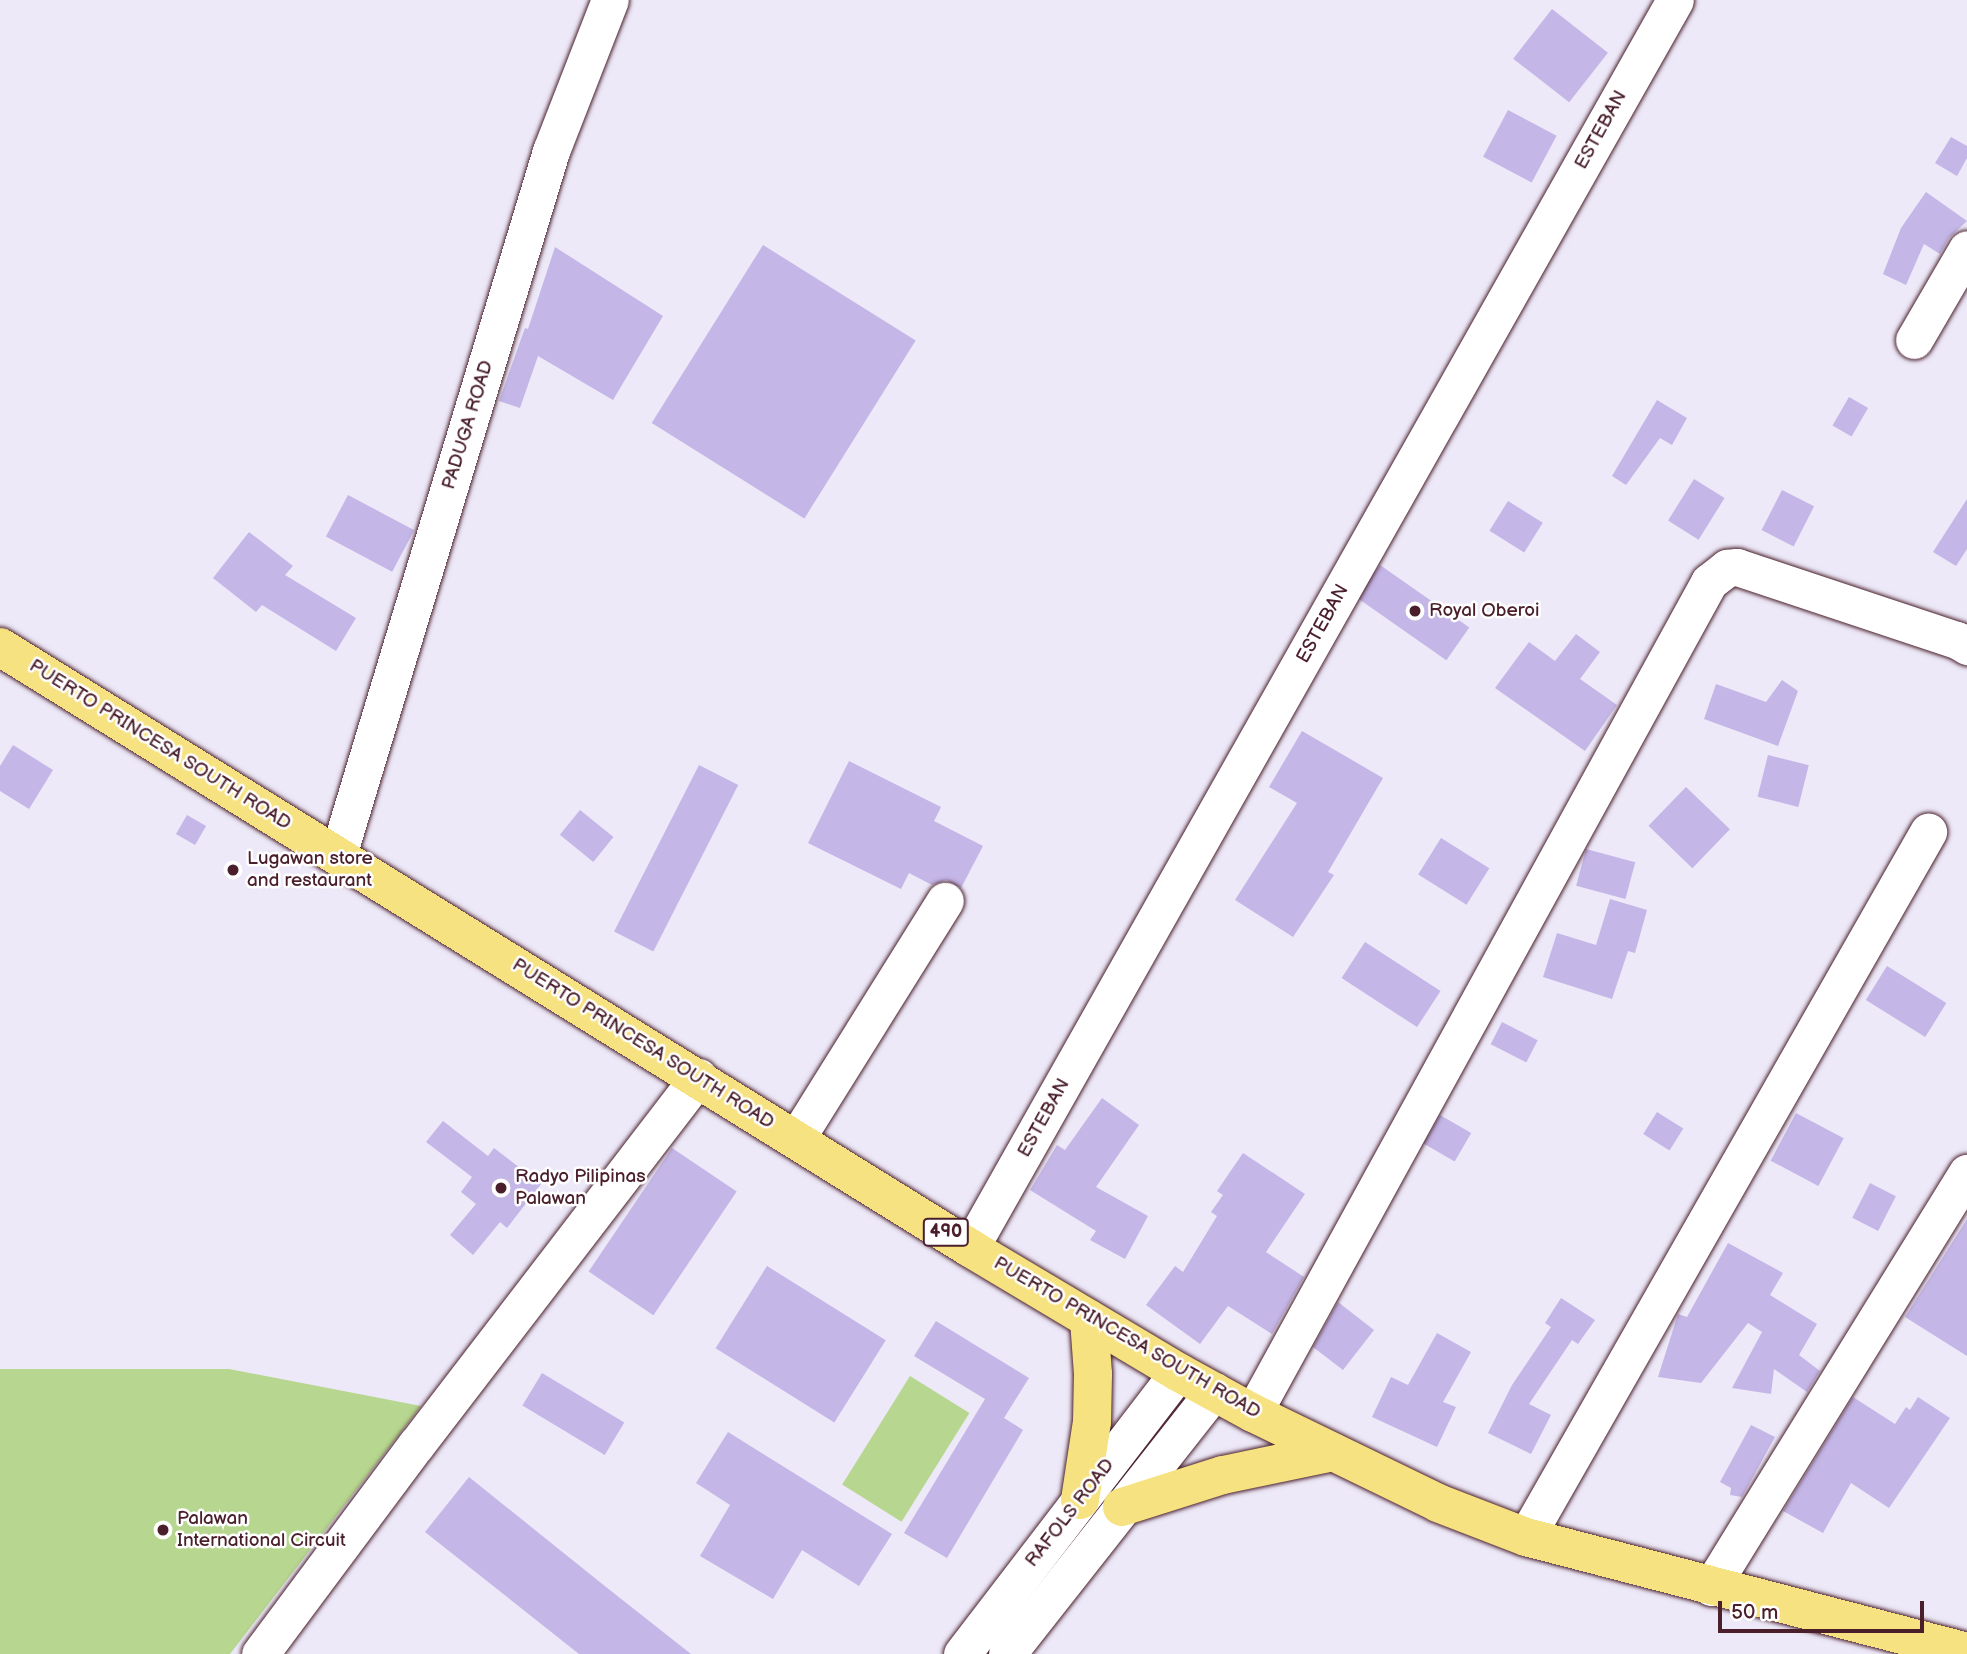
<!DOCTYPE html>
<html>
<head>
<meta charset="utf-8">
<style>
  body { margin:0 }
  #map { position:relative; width:1967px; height:1654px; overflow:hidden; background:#ede9f8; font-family:"Balsamiq Sans",sans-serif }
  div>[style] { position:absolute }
  .green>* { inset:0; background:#b7d68f; transform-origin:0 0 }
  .building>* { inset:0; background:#c4b6e7; transform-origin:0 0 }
  .roads { filter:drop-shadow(0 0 2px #4a1f2b) drop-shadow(0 0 2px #4a1f2b) }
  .minor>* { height:37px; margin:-18.5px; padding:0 18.5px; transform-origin:18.5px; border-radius:18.5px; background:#fff }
  .major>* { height:38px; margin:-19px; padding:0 19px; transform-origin:19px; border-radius:19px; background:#f7e281 }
  .dots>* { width:19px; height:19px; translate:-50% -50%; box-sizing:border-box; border:4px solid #fff; border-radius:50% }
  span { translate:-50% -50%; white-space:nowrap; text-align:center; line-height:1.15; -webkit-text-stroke:5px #fff; paint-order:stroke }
  .shield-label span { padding:2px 5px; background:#fff; border:2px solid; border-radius:5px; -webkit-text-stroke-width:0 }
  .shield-label { font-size:18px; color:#4a1f2b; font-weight:700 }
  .street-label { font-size:19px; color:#4a1f2b }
  .poi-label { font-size:19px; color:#4a1f2b }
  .left { translate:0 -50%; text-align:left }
  .scale { position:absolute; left:1718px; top:1601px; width:206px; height:32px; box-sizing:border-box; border:4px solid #4a1f2b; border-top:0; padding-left:9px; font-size:21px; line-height:24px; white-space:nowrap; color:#4a1f2b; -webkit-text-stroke:5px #fff; paint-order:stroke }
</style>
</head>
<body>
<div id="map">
  <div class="green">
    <div style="clip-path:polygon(0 1369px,229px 1369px,421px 1406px,230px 1654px,0 1654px)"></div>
    <div style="left:910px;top:1376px;width:70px;height:128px;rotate:32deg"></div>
  </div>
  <div class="building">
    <div style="left:1552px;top:9px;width:71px;height:63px;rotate:38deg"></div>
    <div style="left:1508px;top:110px;width:55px;height:53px;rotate:28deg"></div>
    <div style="clip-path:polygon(1951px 137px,1967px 146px,1967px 158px,1957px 176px,1935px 163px)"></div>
    <div style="clip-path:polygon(1926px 192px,1967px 221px,1949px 238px,1940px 254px,1924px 244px,1906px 285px,1883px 274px,1901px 228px)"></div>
    <div style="left:763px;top:245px;width:180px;height:210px;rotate:32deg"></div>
    <div style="clip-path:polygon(555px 247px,663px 316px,613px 400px,538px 356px,520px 408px,499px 401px,525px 328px,528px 329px)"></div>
    <div style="left:1849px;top:397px;width:22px;height:33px;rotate:30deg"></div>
    <div style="clip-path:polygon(1657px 400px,1687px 418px,1672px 445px,1660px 438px,1626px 485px,1612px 476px)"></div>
    <div style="left:1694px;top:479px;width:36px;height:49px;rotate:32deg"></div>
    <div style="left:1782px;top:490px;width:36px;height:45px;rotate:27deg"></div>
    <div style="left:348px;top:495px;width:75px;height:47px;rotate:28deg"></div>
    <div style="clip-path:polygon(1967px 499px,1967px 549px,1956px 566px,1933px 552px)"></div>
    <div style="left:1508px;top:501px;width:41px;height:35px;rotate:32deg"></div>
    <div style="clip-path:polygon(249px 532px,293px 566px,285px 575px,356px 618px,336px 651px,262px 605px,256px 612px,213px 578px)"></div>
    <div style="left:1380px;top:565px;width:109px;height:40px;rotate:35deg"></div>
    <div style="clip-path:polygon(1576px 634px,1600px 652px,1580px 679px,1617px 705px,1585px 751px,1495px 688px,1529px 642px,1555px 661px)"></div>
    <div style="clip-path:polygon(1782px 680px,1798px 691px,1778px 746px,1704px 719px,1716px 684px,1766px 702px)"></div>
    <div style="clip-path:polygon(1302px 731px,1383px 778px,1328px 872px,1334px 875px,1293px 937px,1235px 900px,1297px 803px,1269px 787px)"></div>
    <div style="clip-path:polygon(13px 745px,53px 770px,29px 809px,0 791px,0 766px)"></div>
    <div style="left:1768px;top:755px;width:42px;height:43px;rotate:14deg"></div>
    <div style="clip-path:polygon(849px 761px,941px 807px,934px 821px,983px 846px,961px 888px,946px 880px,932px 885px,909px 873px,901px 889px,808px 843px)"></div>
    <div style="left:699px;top:765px;width:44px;height:187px;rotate:27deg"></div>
    <div style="left:1686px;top:787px;width:61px;height:54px;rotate:44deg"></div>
    <div style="left:580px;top:810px;width:43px;height:32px;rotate:39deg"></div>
    <div style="left:187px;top:815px;width:22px;height:22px;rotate:30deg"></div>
    <div style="left:1441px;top:838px;width:57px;height:43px;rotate:32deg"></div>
    <div style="left:1586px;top:849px;width:51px;height:38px;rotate:15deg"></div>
    <div style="clip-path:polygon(1610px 899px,1647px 910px,1635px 953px,1628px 951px,1612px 999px,1543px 977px,1557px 933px,1596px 945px)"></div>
    <div style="left:1365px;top:942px;width:90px;height:43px;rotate:33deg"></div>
    <div style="left:1887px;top:966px;width:70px;height:40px;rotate:32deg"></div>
    <div style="left:1502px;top:1022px;width:40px;height:25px;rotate:27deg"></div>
    <div style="clip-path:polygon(1102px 1098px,1139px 1125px,1096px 1187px,1148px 1216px,1125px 1259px,1090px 1240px,1096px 1231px,1030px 1190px,1057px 1145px,1065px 1150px)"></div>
    <div style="left:1657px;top:1112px;width:31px;height:26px;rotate:32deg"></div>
    <div style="left:1796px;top:1113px;width:54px;height:54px;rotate:28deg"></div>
    <div style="left:1440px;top:1115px;width:36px;height:33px;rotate:30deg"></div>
    <div style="clip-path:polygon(443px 1121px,488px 1156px,494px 1148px,541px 1184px,507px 1228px,500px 1222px,473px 1255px,450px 1235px,476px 1204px,461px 1192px,472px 1177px,426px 1142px)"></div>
    <div style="left:672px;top:1148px;width:78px;height:149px;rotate:34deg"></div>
    <div style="clip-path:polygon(1243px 1153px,1305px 1194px,1266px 1252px,1304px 1277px,1272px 1334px,1228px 1306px,1200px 1344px,1146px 1305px,1175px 1266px,1183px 1272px,1217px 1216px,1211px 1212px,1223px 1195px,1217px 1191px)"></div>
    <div style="left:1870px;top:1183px;width:29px;height:39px;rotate:27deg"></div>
    <div style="clip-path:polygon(1967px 1219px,1967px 1356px,1905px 1317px)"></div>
    <div style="clip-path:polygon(1728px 1243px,1783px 1273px,1770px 1295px,1817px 1324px,1799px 1355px,1820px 1371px,1807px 1392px,1774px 1369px,1771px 1394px,1732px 1388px,1762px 1332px,1748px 1323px,1701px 1383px,1658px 1377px,1678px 1314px,1687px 1317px)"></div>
    <div style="left:767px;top:1266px;width:140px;height:97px;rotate:32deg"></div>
    <div style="clip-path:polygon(1561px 1298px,1595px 1320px,1578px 1344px,1572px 1340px,1529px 1404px,1551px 1415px,1531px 1454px,1488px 1433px,1512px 1385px,1551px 1327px,1545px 1323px)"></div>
    <div style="clip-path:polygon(1338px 1302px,1374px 1330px,1343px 1370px,1313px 1347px)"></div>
    <div style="clip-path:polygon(936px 1321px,1029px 1378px,1004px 1418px,1023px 1430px,947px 1558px,904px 1533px,985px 1399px,914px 1356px)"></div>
    <div style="clip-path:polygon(1437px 1333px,1471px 1352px,1443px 1402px,1456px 1407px,1437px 1447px,1372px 1417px,1391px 1377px,1408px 1385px)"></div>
    <div style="left:542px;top:1373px;width:96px;height:38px;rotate:31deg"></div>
    <div style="clip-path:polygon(1853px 1397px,1895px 1424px,1906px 1407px,1910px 1410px,1918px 1397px,1950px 1418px,1889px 1508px,1851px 1483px,1823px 1533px,1783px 1511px)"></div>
    <div style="clip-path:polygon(1751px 1425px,1775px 1437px,1742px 1497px,1730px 1495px,1731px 1488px,1720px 1482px)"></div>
    <div style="clip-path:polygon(728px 1432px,892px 1534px,859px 1586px,802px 1550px,773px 1599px,700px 1556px,730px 1505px,696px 1483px)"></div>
    <div style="clip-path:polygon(469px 1477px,606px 1587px,691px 1654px,579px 1654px,425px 1532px)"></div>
  </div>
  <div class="roads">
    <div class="minor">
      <div style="left:1914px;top:340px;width:105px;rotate:-59.8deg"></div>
      <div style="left:338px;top:855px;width:736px;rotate:-73.17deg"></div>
      <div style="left:551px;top:151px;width:162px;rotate:-68.7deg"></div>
      <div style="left:796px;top:1139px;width:281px;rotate:-58deg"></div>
      <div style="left:970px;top:1248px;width:1433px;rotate:-60.54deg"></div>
      <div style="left:1253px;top:1413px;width:948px;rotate:-61.24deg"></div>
      <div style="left:1709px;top:582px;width:23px;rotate:-38deg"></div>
      <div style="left:1727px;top:568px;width:10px;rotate:-6deg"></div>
      <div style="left:1737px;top:567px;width:232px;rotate:18.4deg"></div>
      <div style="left:1957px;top:640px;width:12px;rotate:31deg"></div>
      <div style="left:1526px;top:1537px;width:812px;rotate:-60.31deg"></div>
      <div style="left:1711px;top:1587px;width:487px;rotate:-58.3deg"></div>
      <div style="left:260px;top:1654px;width:261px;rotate:-53.3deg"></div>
      <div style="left:416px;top:1445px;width:464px;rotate:-52.5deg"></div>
      <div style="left:962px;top:1654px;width:355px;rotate:-52.5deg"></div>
      <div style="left:1007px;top:1654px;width:335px;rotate:-51.8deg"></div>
    </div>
    <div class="major">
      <div style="left:0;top:647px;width:1141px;rotate:31.78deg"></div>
      <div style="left:970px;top:1248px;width:242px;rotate:30.8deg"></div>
      <div style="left:1178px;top:1372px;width:85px;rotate:28.7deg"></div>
      <div style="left:1253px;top:1413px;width:206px;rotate:25.9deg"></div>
      <div style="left:1438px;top:1503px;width:94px;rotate:21.1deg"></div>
      <div style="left:1526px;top:1537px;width:456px;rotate:14.6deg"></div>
      <div style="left:1080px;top:1500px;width:79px;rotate:-81.3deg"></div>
      <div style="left:1092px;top:1422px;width:48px;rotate:-88.8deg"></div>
      <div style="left:1093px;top:1374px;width:55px;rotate:-94.2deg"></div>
      <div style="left:1122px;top:1507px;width:106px;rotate:-17.6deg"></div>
      <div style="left:1223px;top:1475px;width:112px;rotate:-11.8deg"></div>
    </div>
  </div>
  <div class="dots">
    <div style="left:1415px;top:611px;background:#4a1f2b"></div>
    <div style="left:233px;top:870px;background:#4a1f2b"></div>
    <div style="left:501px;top:1188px;background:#4a1f2b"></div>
    <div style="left:163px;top:1530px;background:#4a1f2b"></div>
  </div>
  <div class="shield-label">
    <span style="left:946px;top:1232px">490</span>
  </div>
  <div class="street-label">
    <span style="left:1601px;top:130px;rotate:-61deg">ESTEBAN</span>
    <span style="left:468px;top:425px;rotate:-73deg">PADUGA ROAD</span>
    <span style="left:1323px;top:624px;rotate:-61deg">ESTEBAN</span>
    <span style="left:160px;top:745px;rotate:32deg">PUERTO PRINCESA SOUTH ROAD</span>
    <span style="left:643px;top:1044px;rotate:32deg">PUERTO PRINCESA SOUTH ROAD</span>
    <span style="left:1044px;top:1118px;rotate:-61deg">ESTEBAN</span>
    <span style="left:1127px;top:1338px;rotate:30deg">PUERTO PRINCESA SOUTH ROAD</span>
    <span style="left:1070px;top:1513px;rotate:-52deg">RAFOLS ROAD</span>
  </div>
  <div class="poi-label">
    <span class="left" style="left:1429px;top:611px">Royal Oberoi</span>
    <span class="left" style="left:247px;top:870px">Lugawan store<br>and restaurant</span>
    <span class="left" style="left:515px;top:1188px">Radyo Pilipinas<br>Palawan</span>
    <span class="left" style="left:177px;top:1530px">Palawan<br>International Circuit</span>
  </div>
  <div class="scale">50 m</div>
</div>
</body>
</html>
